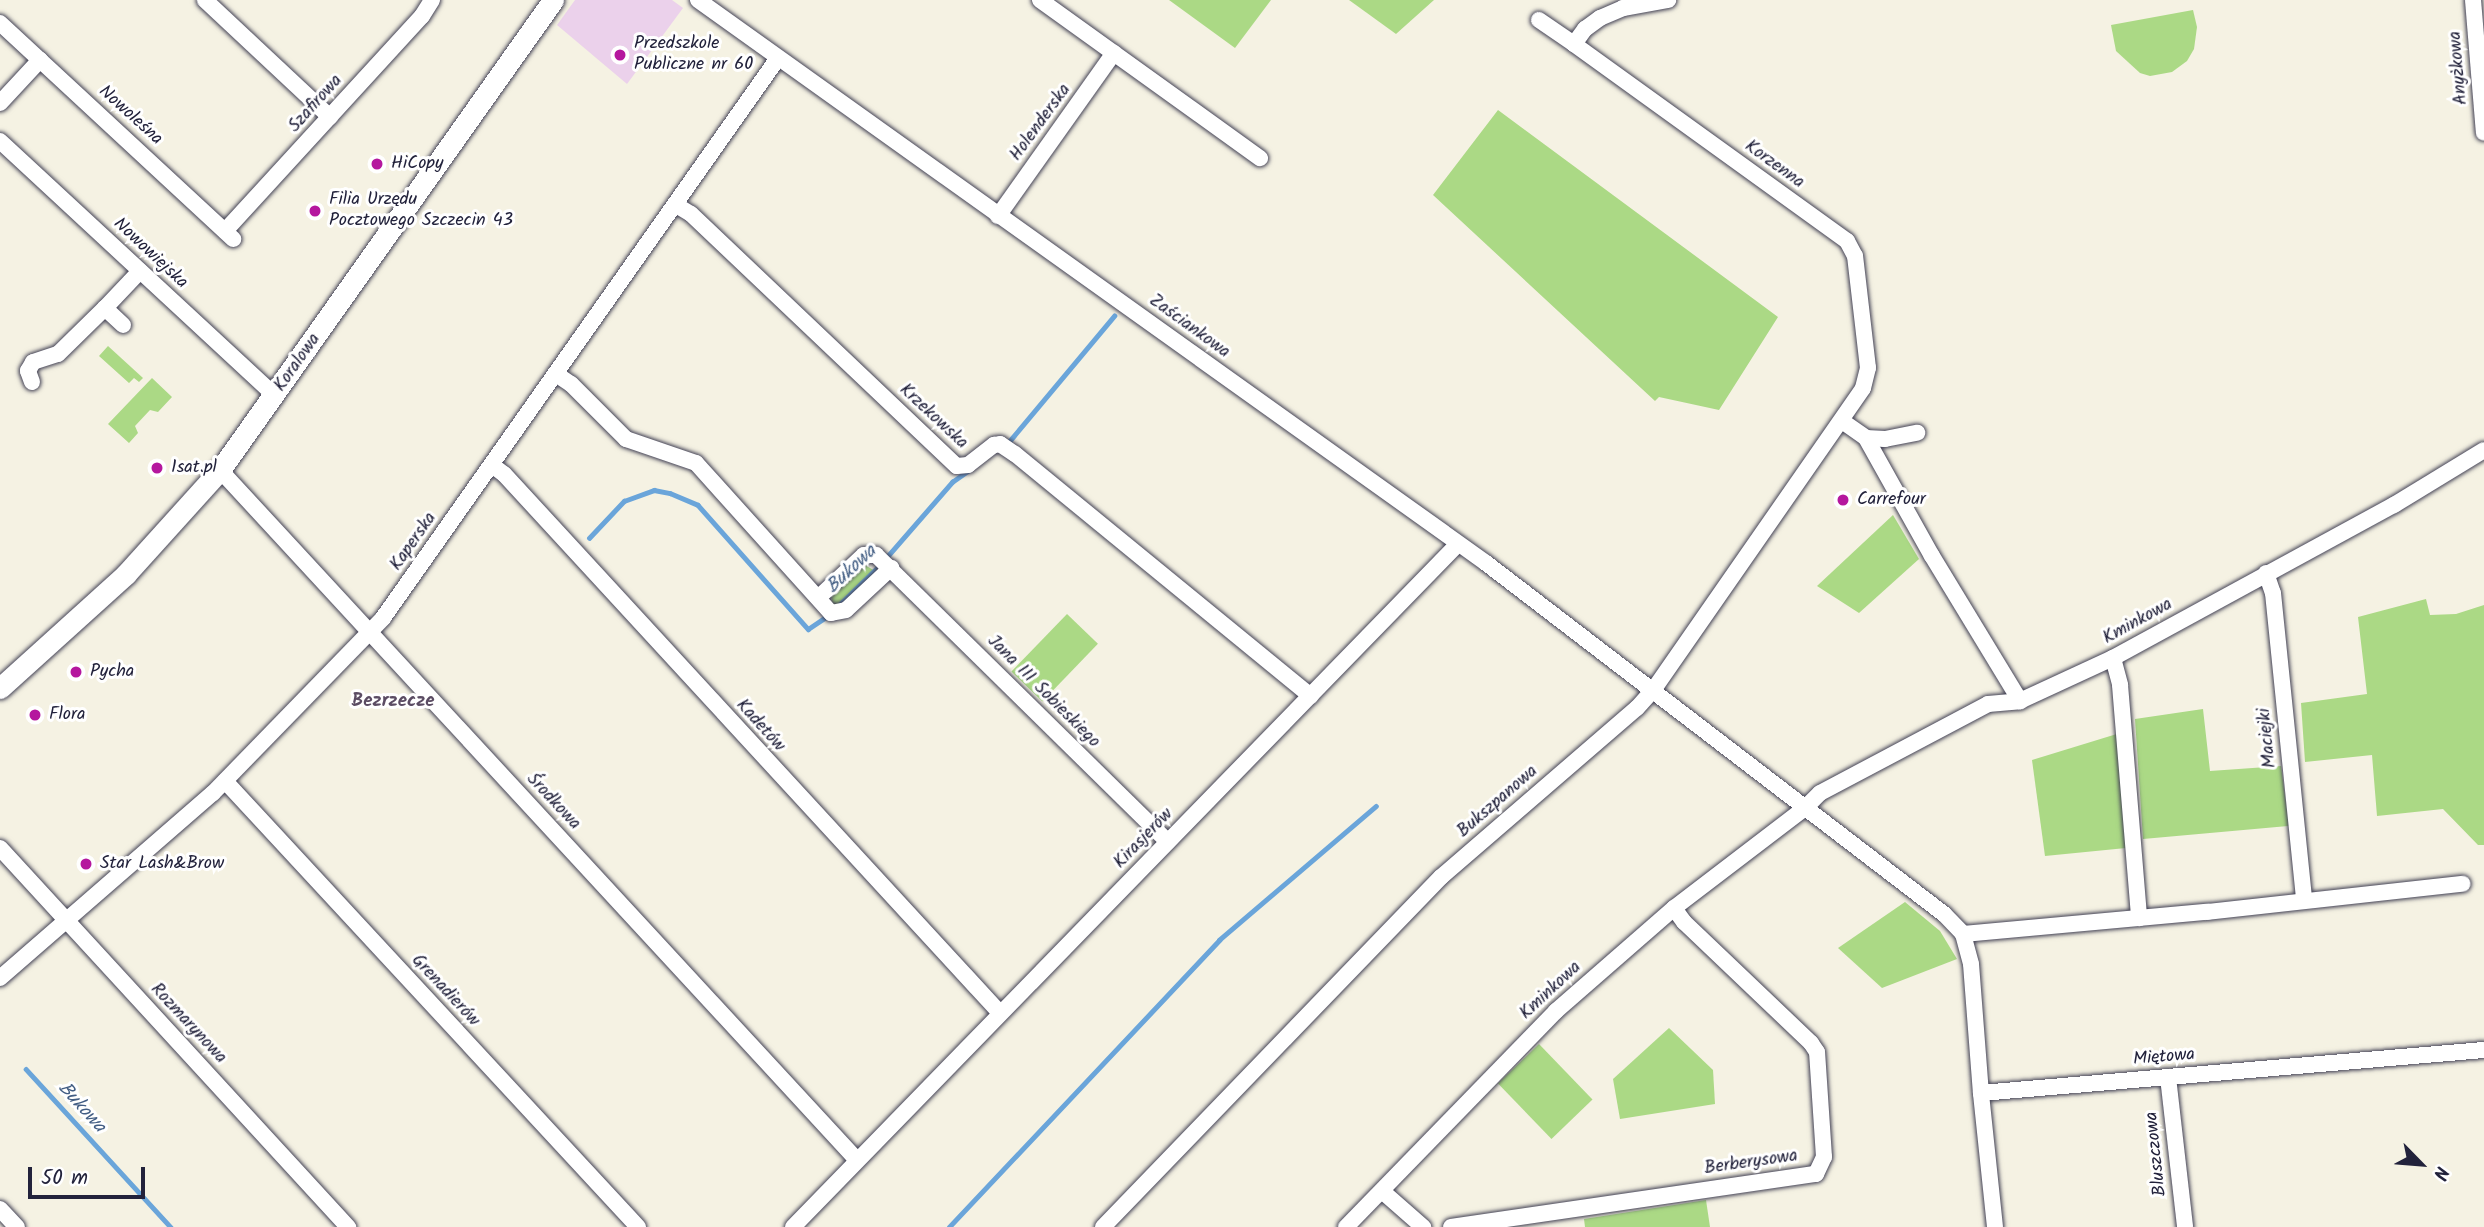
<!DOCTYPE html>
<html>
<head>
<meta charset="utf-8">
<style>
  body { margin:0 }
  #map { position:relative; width:2484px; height:1227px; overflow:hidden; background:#f5f2e3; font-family:Kalam,sans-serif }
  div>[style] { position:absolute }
  .built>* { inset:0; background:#ebd1eb }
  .green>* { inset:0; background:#abd985; transform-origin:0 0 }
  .stream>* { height:4.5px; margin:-2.25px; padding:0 2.25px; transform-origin:2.25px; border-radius:2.25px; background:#6aa5da }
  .roads { filter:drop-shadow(0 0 2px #424154) drop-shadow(0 0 2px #424154) }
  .street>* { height:16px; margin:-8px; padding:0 8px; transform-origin:8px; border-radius:8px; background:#fff }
  .secondary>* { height:21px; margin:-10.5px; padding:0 10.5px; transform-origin:10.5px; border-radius:10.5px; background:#fff }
  .dots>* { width:19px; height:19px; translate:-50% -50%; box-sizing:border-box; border:4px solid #fff; border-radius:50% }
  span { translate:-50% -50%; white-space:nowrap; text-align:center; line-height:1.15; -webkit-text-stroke:6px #fff; paint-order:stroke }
  .poi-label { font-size:18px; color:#22223b }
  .left { translate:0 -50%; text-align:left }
  .street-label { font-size:18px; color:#22223b }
  .water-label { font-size:19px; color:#425d83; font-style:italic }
  .neighbourhood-label { font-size:19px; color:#5b4c63; font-weight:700 }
  .north { position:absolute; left:2386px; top:1129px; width:70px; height:70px; -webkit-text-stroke:5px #fff; paint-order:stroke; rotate:115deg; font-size:19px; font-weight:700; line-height:28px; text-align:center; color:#22223b }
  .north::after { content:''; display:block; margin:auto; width:24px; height:32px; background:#22223b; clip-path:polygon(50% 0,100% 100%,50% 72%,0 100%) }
  .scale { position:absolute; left:28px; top:1167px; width:117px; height:32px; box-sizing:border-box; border:4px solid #22223b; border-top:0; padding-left:9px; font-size:21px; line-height:24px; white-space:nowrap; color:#22223b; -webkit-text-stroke:5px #fff; paint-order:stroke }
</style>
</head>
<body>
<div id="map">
  <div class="built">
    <div style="clip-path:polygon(575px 0,672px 0,683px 8px,627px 84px,557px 25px)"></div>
  </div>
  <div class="green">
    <div style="clip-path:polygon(1169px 0,1271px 0,1235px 48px)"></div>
    <div style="clip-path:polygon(1349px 0,1434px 0,1396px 34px)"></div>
    <div style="clip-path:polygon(2193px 10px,2197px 27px,2194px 49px,2187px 61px,2172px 72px,2150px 76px,2140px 73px,2116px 51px,2111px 25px)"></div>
    <div style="clip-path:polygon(1498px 110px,1778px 317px,1719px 410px,1659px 397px,1655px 401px,1433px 195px)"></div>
    <div style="clip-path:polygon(108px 346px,143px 378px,139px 382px,134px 378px,129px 383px,99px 356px)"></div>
    <div style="clip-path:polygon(152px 378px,172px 397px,158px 412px,150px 410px,135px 426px,138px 433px,129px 443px,108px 424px)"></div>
    <div style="clip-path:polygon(1893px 515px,1919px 559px,1859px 613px,1817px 586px)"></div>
    <div style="clip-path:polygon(865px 565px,875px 571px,874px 576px,840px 606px,833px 605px,831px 596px)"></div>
    <div style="clip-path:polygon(2426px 599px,2430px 615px,2456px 614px,2484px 605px,2484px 845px,2478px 845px,2443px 809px,2377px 816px,2372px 755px,2305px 762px,2301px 703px,2367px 694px,2358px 617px)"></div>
    <div style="left:1067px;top:614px;width:43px;height:80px;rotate:44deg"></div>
    <div style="clip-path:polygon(2203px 709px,2210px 771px,2281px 766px,2289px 826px,2143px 839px,2135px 719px)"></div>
    <div style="clip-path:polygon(2120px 733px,2126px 848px,2045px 856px,2032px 760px)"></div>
    <div style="clip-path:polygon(1905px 902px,1940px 931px,1957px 959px,1882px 988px,1838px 948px)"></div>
    <div style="clip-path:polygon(1669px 1028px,1713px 1070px,1715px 1104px,1620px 1119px,1613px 1079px)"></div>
    <div style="left:1539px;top:1044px;width:77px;height:57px;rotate:46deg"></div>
    <div style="clip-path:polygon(1706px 1200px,1710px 1227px,1585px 1227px,1584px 1219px)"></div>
  </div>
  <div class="stream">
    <div style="left:1007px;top:444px;width:167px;rotate:-50.1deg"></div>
    <div style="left:589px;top:538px;width:51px;rotate:-46.6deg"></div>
    <div style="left:624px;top:501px;width:32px;rotate:-20deg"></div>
    <div style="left:654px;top:490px;width:16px;rotate:11deg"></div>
    <div style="left:670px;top:493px;width:30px;rotate:23deg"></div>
    <div style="left:698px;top:505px;width:166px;rotate:48.4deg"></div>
    <div style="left:808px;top:629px;width:23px;rotate:-34deg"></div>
    <div style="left:886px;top:558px;width:101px;rotate:-49deg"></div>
    <div style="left:952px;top:482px;width:19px;rotate:-35deg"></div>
    <div style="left:839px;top:605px;width:57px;rotate:-44.3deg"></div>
    <div style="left:26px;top:1069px;width:214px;rotate:47.5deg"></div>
    <div style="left:949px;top:1227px;width:394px;rotate:-46.7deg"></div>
    <div style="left:1219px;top:940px;width:206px;rotate:-40.5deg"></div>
  </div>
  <div class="roads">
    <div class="street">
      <div style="left:205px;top:0;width:171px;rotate:43.1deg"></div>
      <div style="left:698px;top:0;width:968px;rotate:35.54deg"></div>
      <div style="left:1486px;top:563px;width:577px;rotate:37.47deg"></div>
      <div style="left:1944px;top:914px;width:28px;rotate:46deg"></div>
      <div style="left:1963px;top:934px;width:31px;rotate:75deg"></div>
      <div style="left:1971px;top:964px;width:129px;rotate:85.6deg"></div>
      <div style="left:1040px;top:0;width:271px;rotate:35.7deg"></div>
      <div style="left:2473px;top:0;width:133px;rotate:85.3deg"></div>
      <div style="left:1539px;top:20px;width:42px;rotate:34.4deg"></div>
      <div style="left:0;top:23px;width:318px;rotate:42.8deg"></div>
      <div style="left:0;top:103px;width:59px;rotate:-47.1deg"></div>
      <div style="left:0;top:141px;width:375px;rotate:42.8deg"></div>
      <div style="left:676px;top:205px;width:17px;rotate:31deg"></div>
      <div style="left:691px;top:214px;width:366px;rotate:43.5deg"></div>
      <div style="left:957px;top:466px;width:11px;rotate:-5deg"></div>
      <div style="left:968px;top:465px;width:33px;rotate:-38deg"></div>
      <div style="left:994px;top:445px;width:6px;rotate:-9deg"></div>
      <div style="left:1000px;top:444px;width:18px;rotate:34deg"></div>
      <div style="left:1015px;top:454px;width:382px;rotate:39.3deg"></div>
      <div style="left:998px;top:216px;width:200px;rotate:-54.6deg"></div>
      <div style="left:225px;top:231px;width:292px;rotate:-47.5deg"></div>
      <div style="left:422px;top:16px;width:19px;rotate:-58deg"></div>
      <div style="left:123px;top:325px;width:25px;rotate:-137deg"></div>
      <div style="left:105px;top:308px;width:51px;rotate:-46.6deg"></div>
      <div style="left:556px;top:374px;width:18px;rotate:34deg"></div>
      <div style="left:571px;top:384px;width:78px;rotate:45deg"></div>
      <div style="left:626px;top:439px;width:74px;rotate:18.9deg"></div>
      <div style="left:696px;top:463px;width:202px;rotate:48deg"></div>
      <div style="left:831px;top:613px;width:15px;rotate:-11deg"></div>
      <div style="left:846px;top:610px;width:62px;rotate:-43deg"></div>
      <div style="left:32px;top:382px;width:12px;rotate:-110deg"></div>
      <div style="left:28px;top:371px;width:10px;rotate:-61deg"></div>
      <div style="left:33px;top:362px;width:26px;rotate:-18deg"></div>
      <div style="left:58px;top:354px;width:66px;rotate:-44.4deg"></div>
      <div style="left:1842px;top:421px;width:29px;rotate:35deg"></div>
      <div style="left:1866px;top:438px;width:19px;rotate:3deg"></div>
      <div style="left:1885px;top:439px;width:33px;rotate:-11deg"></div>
      <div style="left:1866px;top:438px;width:135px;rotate:60.8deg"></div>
      <div style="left:1932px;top:556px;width:170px;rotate:58.7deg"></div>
      <div style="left:492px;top:465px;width:15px;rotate:37deg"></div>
      <div style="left:504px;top:474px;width:732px;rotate:47.38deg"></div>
      <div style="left:220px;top:470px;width:939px;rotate:47.29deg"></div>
      <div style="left:2266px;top:573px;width:21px;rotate:71deg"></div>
      <div style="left:2273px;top:593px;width:308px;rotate:84.2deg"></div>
      <div style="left:818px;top:598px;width:63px;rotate:-43.1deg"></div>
      <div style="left:864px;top:555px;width:12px"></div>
      <div style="left:876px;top:555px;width:409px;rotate:44.5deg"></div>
      <div style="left:2113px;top:658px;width:28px;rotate:75deg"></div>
      <div style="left:2120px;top:685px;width:234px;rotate:85.3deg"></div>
      <div style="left:225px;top:781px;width:608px;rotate:47.2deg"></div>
      <div style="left:0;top:848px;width:515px;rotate:47.44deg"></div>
      <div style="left:1963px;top:934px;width:245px;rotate:-5.2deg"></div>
      <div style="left:2207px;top:912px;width:257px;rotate:-6.3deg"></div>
      <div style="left:0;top:978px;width:282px;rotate:-41deg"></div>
      <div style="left:213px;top:793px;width:244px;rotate:-45.8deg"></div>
      <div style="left:383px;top:618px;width:685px;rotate:-54.8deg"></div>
      <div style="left:2168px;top:1077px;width:151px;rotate:83.5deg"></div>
      <div style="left:1382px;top:1191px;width:55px;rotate:41.3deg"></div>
      <div style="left:0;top:1209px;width:25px;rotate:47deg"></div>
      <div style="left:793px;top:1227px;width:953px;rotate:-45.77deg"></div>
      <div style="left:1103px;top:1227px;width:487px;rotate:-46deg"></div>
      <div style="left:1441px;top:877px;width:259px;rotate:-40.8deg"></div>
      <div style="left:1637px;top:708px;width:25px;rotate:-48deg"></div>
      <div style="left:1654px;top:689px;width:366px;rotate:-55.2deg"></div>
      <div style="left:1863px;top:388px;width:21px;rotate:-76deg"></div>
      <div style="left:1868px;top:368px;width:113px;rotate:-96.6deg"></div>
      <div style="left:1855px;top:256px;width:17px;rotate:-118deg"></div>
      <div style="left:1847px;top:241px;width:337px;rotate:-144.2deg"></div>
      <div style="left:1574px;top:44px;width:19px;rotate:-54deg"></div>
      <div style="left:1585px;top:29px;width:19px;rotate:-36deg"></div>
      <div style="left:1600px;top:18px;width:25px;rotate:-23deg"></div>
      <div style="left:1623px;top:8px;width:46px;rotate:-10.1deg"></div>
      <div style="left:1346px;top:1227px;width:301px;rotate:-45.8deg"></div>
      <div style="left:1556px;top:1011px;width:157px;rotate:-41.1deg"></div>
      <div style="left:1674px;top:908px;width:165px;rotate:-37.4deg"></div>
      <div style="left:1805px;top:808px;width:21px;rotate:-45deg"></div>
      <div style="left:1820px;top:793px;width:190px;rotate:-27.9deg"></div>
      <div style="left:1988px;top:704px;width:32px;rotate:-5deg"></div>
      <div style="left:2020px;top:701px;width:102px;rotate:-24.8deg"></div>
      <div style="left:2113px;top:658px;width:320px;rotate:-28.6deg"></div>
      <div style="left:2394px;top:505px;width:105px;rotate:-31.4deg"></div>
      <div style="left:1451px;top:1227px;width:369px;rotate:-8.3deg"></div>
      <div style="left:1816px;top:1174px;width:19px;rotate:-65deg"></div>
      <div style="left:1824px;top:1157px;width:105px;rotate:-93.8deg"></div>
      <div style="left:1817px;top:1052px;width:11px;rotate:-124deg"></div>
      <div style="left:1811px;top:1043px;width:175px;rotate:-136.4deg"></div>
      <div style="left:1684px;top:922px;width:17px;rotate:-126deg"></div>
      <div style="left:1995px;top:1227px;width:135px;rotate:-96deg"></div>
      <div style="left:1981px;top:1093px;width:505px;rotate:-4.89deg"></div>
    </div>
    <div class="secondary">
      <div style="left:0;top:688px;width:170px;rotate:-42.1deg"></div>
      <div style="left:126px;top:574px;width:140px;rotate:-47.9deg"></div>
      <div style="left:220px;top:470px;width:576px;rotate:-54.68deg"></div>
    </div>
  </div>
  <div class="dots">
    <div style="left:620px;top:55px;background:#b5179e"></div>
    <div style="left:377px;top:164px;background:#b5179e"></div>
    <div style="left:315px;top:211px;background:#b5179e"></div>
    <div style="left:157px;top:468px;background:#b5179e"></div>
    <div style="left:1843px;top:500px;background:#b5179e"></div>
    <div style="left:76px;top:672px;background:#b5179e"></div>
    <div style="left:35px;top:715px;background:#b5179e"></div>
    <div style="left:86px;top:864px;background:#b5179e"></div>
  </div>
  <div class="poi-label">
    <span class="left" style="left:634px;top:55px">Przedszkole<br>Publiczne nr 60</span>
    <span class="left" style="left:391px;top:164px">HiCopy</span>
    <span class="left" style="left:329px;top:211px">Filia Urzędu<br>Pocztowego Szczecin 43</span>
    <span class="left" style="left:171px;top:468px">1sat.pl</span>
    <span class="left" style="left:1857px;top:500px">Carrefour</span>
    <span class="left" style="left:90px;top:672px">Pycha</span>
    <span class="left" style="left:49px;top:715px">Flora</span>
    <span class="left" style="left:100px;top:864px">Star Lash&amp;Brow</span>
  </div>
  <div class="street-label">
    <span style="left:2459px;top:68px;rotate:-95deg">Anyżkowa</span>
    <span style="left:316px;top:104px;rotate:-48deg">Szafirowa</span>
    <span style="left:130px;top:116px;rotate:42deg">Nowoleśna</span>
    <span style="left:1041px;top:123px;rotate:-54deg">Holenderska</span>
    <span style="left:1774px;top:165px;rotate:36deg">Korzenna</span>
    <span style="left:150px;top:254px;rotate:43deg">Nowowiejska</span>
    <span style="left:1189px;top:327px;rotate:36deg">Zaściankowa</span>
    <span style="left:298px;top:363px;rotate:-55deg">Koralowa</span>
    <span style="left:933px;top:417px;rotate:43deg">Krzekowska</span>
    <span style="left:414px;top:542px;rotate:-55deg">Kaperska</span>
    <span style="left:2138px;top:622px;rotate:-29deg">Kminkowa</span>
    <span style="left:1043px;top:692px;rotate:45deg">Jana III Sobieskiego</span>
    <span style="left:760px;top:726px;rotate:48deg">Kadetów</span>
    <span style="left:2268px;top:738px;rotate:-96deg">Maciejki</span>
    <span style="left:553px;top:802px;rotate:47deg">Środkowa</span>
    <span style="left:1498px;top:802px;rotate:-41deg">Bukszpanowa</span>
    <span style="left:1144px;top:839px;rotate:-46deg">Kirasjerów</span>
    <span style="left:445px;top:991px;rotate:47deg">Grenadierów</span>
    <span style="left:1551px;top:991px;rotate:-43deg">Kminkowa</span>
    <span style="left:188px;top:1024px;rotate:47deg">Rozmarynowa</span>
    <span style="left:2164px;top:1058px;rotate:-5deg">Miętowa</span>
    <span style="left:2157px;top:1154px;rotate:-96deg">Bluszczowa</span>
    <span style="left:1751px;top:1163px;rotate:-8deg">Berberysowa</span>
  </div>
  <div class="water-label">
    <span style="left:852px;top:570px;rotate:-43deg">Bukowa</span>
    <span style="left:81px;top:1108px;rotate:48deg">Bukowa</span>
  </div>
  <div class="neighbourhood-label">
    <span style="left:393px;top:702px">Bezrzecze</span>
  </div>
  <div class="north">N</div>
  <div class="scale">50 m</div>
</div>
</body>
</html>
